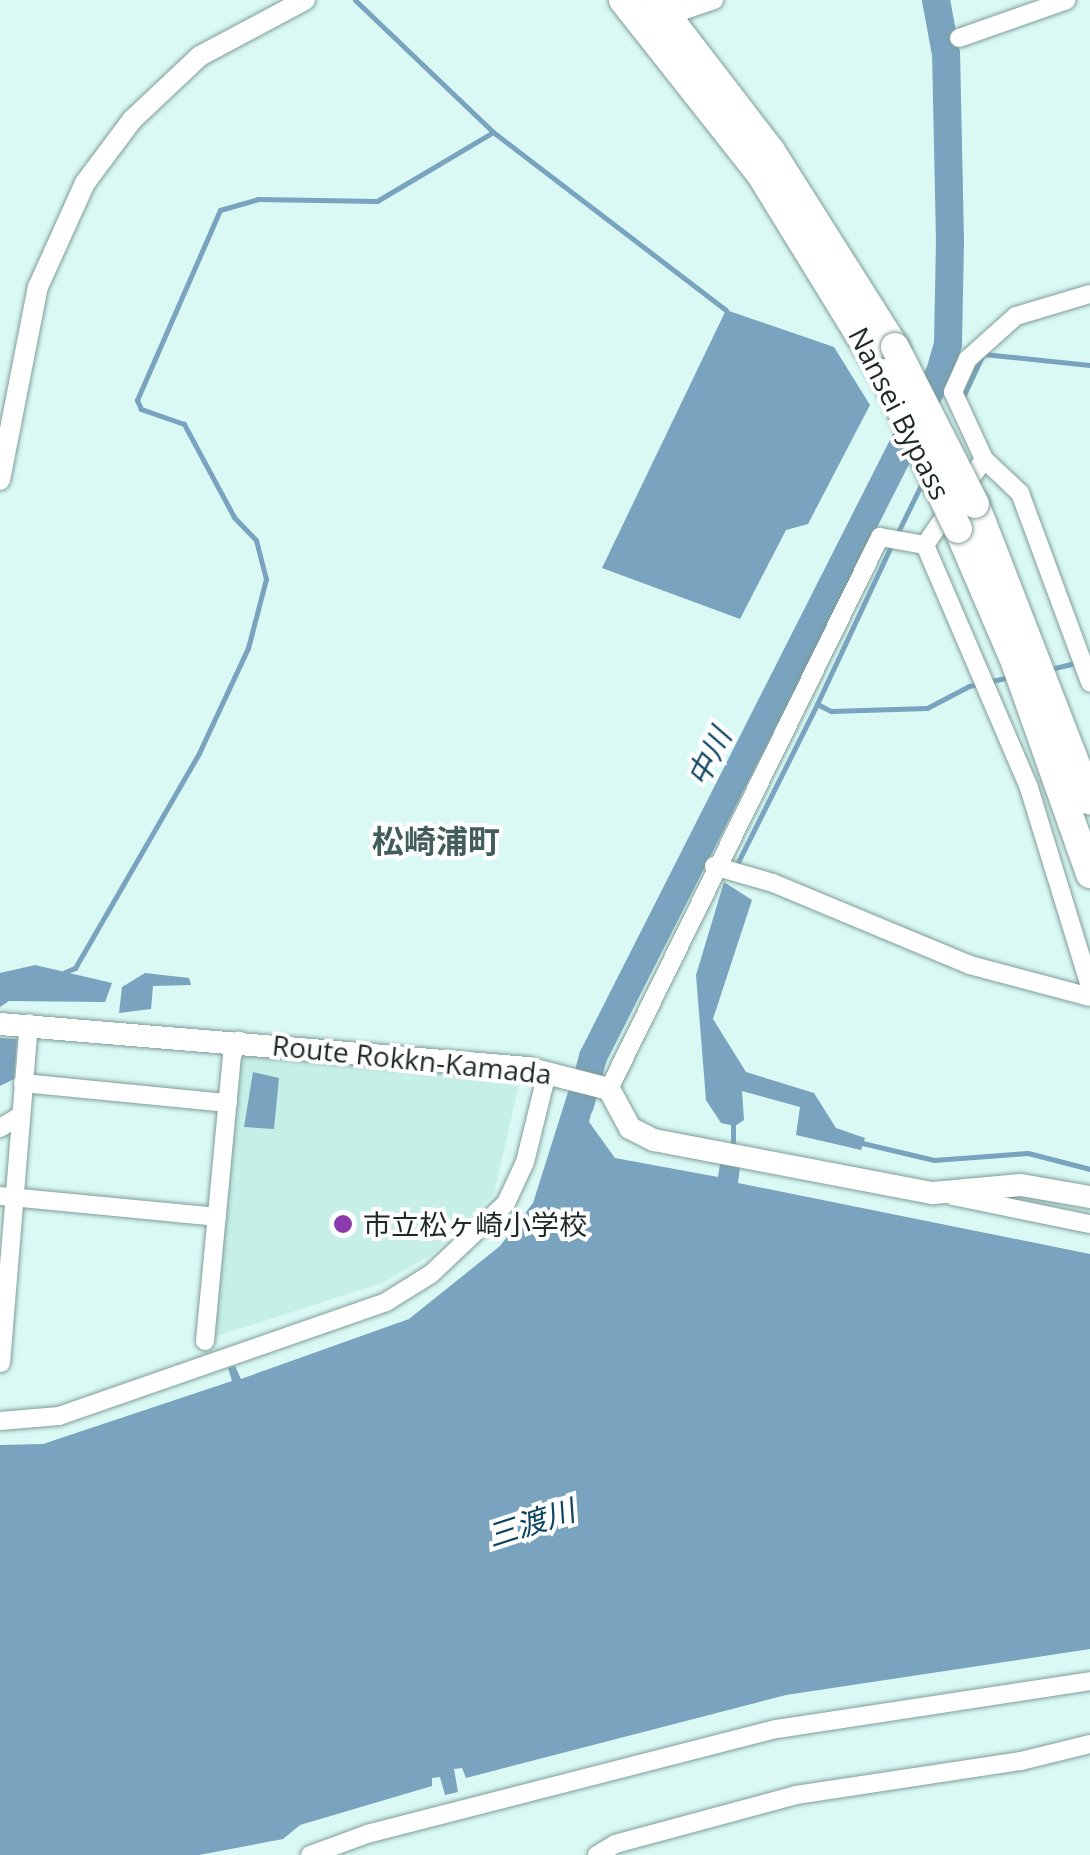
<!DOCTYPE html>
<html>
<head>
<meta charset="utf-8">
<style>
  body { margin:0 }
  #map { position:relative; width:1090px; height:1855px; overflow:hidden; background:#daf9f4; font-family:"Open Sans","Noto Sans JP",sans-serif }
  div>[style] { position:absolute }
  .built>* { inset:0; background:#c6efe8 }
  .water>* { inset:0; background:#79a3be }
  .stream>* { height:5px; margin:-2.5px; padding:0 2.5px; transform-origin:2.5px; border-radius:2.5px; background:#79a3be }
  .river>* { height:28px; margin:-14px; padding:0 14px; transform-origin:14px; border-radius:14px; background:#79a3be }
  .roads { filter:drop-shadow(0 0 2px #809d99) drop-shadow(0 0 2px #809d99) }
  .minor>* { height:18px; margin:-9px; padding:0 9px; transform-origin:9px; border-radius:9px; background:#fff }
  .tertiary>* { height:20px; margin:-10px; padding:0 10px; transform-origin:10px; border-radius:10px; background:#fff }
  .secondary>* { height:22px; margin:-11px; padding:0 11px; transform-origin:11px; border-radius:11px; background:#fff }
  .trunk>* { height:28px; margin:-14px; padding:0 14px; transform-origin:14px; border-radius:14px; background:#fff }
  .bridges { filter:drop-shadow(0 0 2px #809d99) drop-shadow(0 0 2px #809d99) }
  .trunk-bridge>* { height:28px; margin:-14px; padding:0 14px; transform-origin:14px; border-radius:14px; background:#fff }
  .dots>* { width:28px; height:28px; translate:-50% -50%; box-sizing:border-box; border:5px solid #fff; border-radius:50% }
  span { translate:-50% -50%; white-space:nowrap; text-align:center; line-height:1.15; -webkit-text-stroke:8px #fff; paint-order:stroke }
  .street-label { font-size:28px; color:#1e2a28 }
  .poi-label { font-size:28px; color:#1e2a28 }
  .left { translate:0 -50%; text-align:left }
  .water-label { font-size:30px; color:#0f4561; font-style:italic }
  .quarter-label { font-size:32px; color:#435e5a; font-weight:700 }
</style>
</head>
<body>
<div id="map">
  <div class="built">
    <div style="clip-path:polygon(250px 1050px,521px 1075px,494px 1194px,431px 1255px,382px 1283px,211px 1338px,240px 1060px)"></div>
  </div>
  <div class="water">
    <div style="clip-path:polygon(726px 310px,834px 347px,870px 405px,808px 524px,786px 530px,740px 619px,602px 568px)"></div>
    <div style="clip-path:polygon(724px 882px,752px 900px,713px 1019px,746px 1072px,814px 1093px,836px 1128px,865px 1138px,861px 1150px,796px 1135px,800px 1107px,742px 1091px,744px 1120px,735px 1126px,721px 1123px,706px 1100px,696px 975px)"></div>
    <div style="clip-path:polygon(35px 965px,112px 983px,105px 1002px,9px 1001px,0 1007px,0 973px)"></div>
    <div style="clip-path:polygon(145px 973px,189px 978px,191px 985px,153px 986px,151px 1009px,119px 1013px,122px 987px)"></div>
    <div style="clip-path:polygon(0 1038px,17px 1039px,14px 1079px,0 1086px)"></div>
    <div style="clip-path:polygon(253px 1072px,279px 1078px,274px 1129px,244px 1127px)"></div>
    <div style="clip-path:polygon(569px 1089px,595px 1097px,589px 1122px,615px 1158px,718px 1177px,720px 1164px,740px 1167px,738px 1183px,1090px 1254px,1090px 1649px,786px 1695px,466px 1778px,462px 1768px,454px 1769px,458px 1792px,445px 1795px,440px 1777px,432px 1778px,432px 1786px,300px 1825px,283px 1839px,199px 1855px,0 1855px,0 1445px,43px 1444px,232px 1381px,228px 1368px,235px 1366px,241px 1379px,409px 1319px,500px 1246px,533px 1203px)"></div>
  </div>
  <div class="stream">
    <div style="left:355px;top:0;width:191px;rotate:43.7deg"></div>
    <div style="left:493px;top:132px;width:293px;rotate:37.4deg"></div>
    <div style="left:962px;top:399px;width:50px;rotate:-65deg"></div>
    <div style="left:983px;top:354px;width:108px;rotate:5.9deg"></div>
    <div style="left:897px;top:534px;width:59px;rotate:-63.9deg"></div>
    <div style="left:1050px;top:669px;width:22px;rotate:-13deg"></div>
    <div style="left:817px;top:704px;width:177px;rotate:-64.9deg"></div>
    <div style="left:735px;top:868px;width:183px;rotate:-63.4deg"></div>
    <div style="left:817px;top:704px;width:16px;rotate:27deg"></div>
    <div style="left:831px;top:711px;width:96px;rotate:-1.8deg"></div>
    <div style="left:927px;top:708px;width:47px;rotate:-27.6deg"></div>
    <div style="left:969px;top:686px;width:42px;rotate:-12.4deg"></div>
    <div style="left:65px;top:972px;width:11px;rotate:-22deg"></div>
    <div style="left:75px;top:968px;width:248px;rotate:-60deg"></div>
    <div style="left:199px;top:753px;width:116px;rotate:-65deg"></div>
    <div style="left:248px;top:648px;width:71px;rotate:-75.4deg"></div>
    <div style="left:266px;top:579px;width:40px;rotate:-104.4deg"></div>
    <div style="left:256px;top:540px;width:32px;rotate:-134deg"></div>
    <div style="left:234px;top:517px;width:106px;rotate:-118.3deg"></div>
    <div style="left:184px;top:424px;width:46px;rotate:-160.8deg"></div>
    <div style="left:141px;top:409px;width:10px;rotate:-114deg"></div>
    <div style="left:137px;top:400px;width:207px;rotate:-66.4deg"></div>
    <div style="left:220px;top:210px;width:40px;rotate:-16deg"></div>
    <div style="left:258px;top:199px;width:119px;rotate:1deg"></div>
    <div style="left:377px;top:201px;width:135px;rotate:-30.7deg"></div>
    <div style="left:858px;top:1142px;width:78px;rotate:13.3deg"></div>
    <div style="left:934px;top:1160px;width:94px;rotate:-4.3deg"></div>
    <div style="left:1028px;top:1153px;width:64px;rotate:14.5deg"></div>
    <div style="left:733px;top:1148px;width:29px;rotate:-90deg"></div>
  </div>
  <div class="river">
    <div style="left:580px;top:1105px;width:50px;rotate:-74.8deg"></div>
    <div style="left:593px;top:1057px;width:768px;rotate:-63.13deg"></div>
    <div style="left:940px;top:372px;width:29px;rotate:-74deg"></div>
    <div style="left:948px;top:344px;width:103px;rotate:-88.9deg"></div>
    <div style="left:950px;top:241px;width:187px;rotate:-91.2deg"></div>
    <div style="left:946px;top:54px;width:55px;rotate:-100.5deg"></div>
  </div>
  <div class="roads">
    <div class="minor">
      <div style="left:674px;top:0;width:14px;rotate:54deg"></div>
      <div style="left:682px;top:11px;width:34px;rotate:-19deg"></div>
      <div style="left:959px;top:38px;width:114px;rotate:-19.4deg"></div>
      <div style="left:984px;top:459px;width:50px;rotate:43.4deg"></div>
      <div style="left:1020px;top:493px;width:202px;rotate:69.7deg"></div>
      <div style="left:925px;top:545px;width:264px;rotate:66.8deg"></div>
      <div style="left:1029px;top:788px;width:207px;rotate:72.9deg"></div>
      <div style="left:714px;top:866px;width:61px;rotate:16.1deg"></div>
      <div style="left:773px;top:883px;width:213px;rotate:22.6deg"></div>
      <div style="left:970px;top:965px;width:124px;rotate:14.9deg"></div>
      <div style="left:23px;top:1083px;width:206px;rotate:5.6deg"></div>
      <div style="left:609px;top:1089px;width:615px;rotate:-63.85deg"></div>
      <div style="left:880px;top:537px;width:46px;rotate:10.1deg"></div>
      <div style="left:925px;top:545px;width:104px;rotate:-55.5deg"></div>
      <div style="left:984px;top:459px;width:74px;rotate:-114.8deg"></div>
      <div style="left:953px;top:392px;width:36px;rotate:-66deg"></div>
      <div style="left:968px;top:359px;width:64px;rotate:-41.9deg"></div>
      <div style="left:1016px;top:316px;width:77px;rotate:-16.6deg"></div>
      <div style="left:0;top:1128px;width:23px;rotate:-31deg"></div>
      <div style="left:0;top:1196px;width:218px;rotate:5.5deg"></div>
      <div style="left:953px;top:1196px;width:140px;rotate:11.6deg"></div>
      <div style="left:205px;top:1341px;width:286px;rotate:-84.6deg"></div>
      <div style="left:232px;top:1056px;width:17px;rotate:-66deg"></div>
      <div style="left:1px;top:1363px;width:341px;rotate:-85.3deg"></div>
      <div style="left:0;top:1421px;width:59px;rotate:-4.8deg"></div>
      <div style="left:59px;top:1416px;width:346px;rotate:-19.2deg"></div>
      <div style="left:386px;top:1302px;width:53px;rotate:-31.9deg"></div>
      <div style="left:431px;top:1274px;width:103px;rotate:-43.4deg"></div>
      <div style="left:506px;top:1203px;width:45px;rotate:-65.1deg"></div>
      <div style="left:525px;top:1162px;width:92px;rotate:-76.1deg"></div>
      <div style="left:310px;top:1855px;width:61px;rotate:-20.2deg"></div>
      <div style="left:367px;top:1834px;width:423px;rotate:-14.4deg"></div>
      <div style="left:777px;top:1729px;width:317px;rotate:-8.7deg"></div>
      <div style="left:597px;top:1855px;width:21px;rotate:-31deg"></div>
      <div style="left:615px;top:1844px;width:188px;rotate:-15.1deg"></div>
      <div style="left:796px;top:1795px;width:228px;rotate:-8.6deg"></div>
      <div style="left:1021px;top:1761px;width:71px;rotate:-13.8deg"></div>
    </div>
    <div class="tertiary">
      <div style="left:0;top:480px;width:197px;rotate:-78.9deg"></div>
      <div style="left:38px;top:287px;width:114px;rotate:-65.7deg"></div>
      <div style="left:85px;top:183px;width:79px;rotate:-53.3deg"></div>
      <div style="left:132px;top:120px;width:93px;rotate:-43.3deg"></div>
      <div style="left:200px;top:56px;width:119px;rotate:-28.1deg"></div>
    </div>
    <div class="secondary">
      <div style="left:0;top:1024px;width:529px;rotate:4.77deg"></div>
      <div style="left:527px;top:1068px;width:85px;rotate:14.4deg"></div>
      <div style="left:609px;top:1089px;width:44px;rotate:61.7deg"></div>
      <div style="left:630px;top:1128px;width:27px;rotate:27deg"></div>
      <div style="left:654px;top:1140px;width:284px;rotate:10.8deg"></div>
      <div style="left:933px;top:1193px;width:88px;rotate:-5.2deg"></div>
      <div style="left:1021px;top:1185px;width:70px;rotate:9.9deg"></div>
    </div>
    <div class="trunk">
      <div style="left:623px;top:0;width:223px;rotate:51.7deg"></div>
      <div style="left:761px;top:175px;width:233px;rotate:58.4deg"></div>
      <div style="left:655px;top:0;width:190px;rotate:52.5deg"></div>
      <div style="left:771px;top:151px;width:232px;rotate:57.7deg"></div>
      <div style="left:975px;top:504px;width:318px;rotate:68.8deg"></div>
      <div style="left:958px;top:529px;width:145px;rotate:66.8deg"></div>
      <div style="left:1015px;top:662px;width:225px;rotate:70.5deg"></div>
    </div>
  </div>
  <div class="bridges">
    <div class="trunk-bridge">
      <div style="left:895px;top:347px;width:176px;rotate:63deg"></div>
      <div style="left:883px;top:373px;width:173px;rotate:64.3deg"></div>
    </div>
  </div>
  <div class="dots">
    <div style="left:343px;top:1224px;background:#8b3bab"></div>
  </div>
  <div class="street-label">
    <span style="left:900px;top:413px;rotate:63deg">Nansei Bypass</span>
    <span style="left:412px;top:1059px;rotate:6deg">Route Rokkn-Kamada</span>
  </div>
  <div class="poi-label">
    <span class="left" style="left:363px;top:1224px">市立松ヶ崎小学校</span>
  </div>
  <div class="water-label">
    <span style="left:709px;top:757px;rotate:-63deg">中川</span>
    <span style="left:531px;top:1523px;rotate:-18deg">三渡川</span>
  </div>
  <div class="quarter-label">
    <span style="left:436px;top:841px">松崎浦町</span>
  </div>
</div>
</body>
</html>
